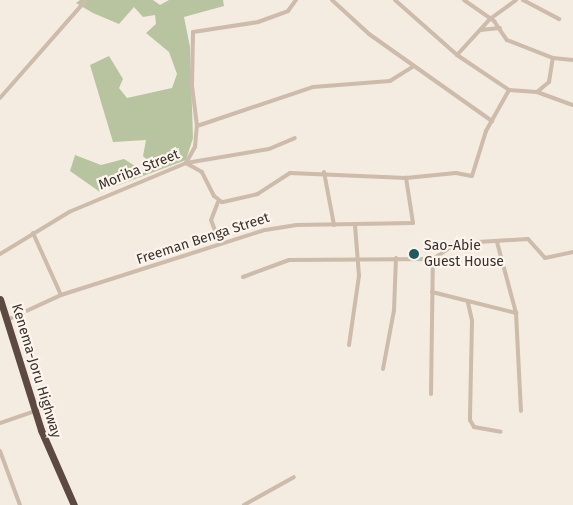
<!DOCTYPE html>
<html>
<head>
<meta charset="utf-8">
<style>
  body { margin:0 }
  #map { position:relative; width:573px; height:505px; overflow:hidden; background:#f4ebe1; font-family:"Fira Sans",sans-serif }
  div>[style] { position:absolute }
  .green>* { inset:0; background:#b8c4a0 }
  .street>* { height:4px; margin:-2px; padding:0 2px; transform-origin:2px; border-radius:2px; background:#cdbbac }
  .highway>* { height:7px; margin:-3.5px; padding:0 3.5px; transform-origin:3.5px; border-radius:3.5px; background:#5c4a42 }
  .dots>* { width:14px; height:14px; translate:-50% -50%; box-sizing:border-box; border:2px solid #fbf5ee; border-radius:50% }
  span { translate:-50% -50%; white-space:nowrap; text-align:center; line-height:1.15; -webkit-text-stroke:4.5px #fbf5ee; paint-order:stroke }
  .street-label { font-size:14px; color:#3b302b }
  .poi-label { font-size:14px; color:#3b302b }
  .left { translate:0 -50%; text-align:left }
</style>
</head>
<body>
<div id="map">
  <div class="green">
    <div style="clip-path:polygon(80px 0,153px 0,160px 5px,169px 0,223px 0,224px 6px,184px 17px,190px 47px,193px 138px,186px 160px,100px 192px,70px 171px,75px 155px,101px 165px,124px 159px,143px 171px,149px 162px,143px 156px,146px 140px,113px 142px,90px 65px,109px 56px,123px 79px,119px 88px,127px 98px,172px 88px,177px 74px,169px 52px,146px 33px,156px 24px,155px 15px,143px 17px,134px 7px,119px 24px,93px 13px,76px 3px)"></div>
  </div>
  <div class="street">
    <div style="left:332px;top:0;width:50px;rotate:42.6deg"></div>
    <div style="left:369px;top:34px;width:151px;rotate:35.3deg"></div>
    <div style="left:395px;top:0;width:83px;rotate:41.6deg"></div>
    <div style="left:457px;top:55px;width:63px;rotate:33.9deg"></div>
    <div style="left:509px;top:90px;width:28px;rotate:4deg"></div>
    <div style="left:537px;top:92px;width:38px;rotate:20deg"></div>
    <div style="left:464px;top:0;width:37px;rotate:35deg"></div>
    <div style="left:494px;top:21px;width:23px;rotate:56deg"></div>
    <div style="left:507px;top:40px;width:49px;rotate:21.4deg"></div>
    <div style="left:553px;top:58px;width:20px;rotate:6deg"></div>
    <div style="left:523px;top:0;width:41px;rotate:27.8deg"></div>
    <div style="left:480px;top:30px;width:20px;rotate:-6deg"></div>
    <div style="left:457px;top:55px;width:49px;rotate:-47.5deg"></div>
    <div style="left:490px;top:19px;width:32px;rotate:-36deg"></div>
    <div style="left:537px;top:92px;width:16px;rotate:-40deg"></div>
    <div style="left:549px;top:82px;width:24px;rotate:-81deg"></div>
    <div style="left:0;top:98px;width:130px;rotate:-48.7deg"></div>
    <div style="left:197px;top:126px;width:122px;rotate:-18.6deg"></div>
    <div style="left:313px;top:87px;width:77px;rotate:-4.5deg"></div>
    <div style="left:390px;top:81px;width:28px;rotate:-32deg"></div>
    <div style="left:186px;top:163px;width:18px;rotate:-61deg"></div>
    <div style="left:195px;top:147px;width:21px;rotate:-85deg"></div>
    <div style="left:197px;top:126px;width:40px;rotate:-97.1deg"></div>
    <div style="left:192px;top:86px;width:54px;rotate:-88.9deg"></div>
    <div style="left:193px;top:32px;width:66px;rotate:-8.7deg"></div>
    <div style="left:258px;top:22px;width:32px;rotate:-20deg"></div>
    <div style="left:288px;top:11px;width:14px;rotate:-54deg"></div>
    <div style="left:324px;top:172px;width:54px;rotate:79.3deg"></div>
    <div style="left:406px;top:178px;width:50px;rotate:-5.7deg"></div>
    <div style="left:456px;top:173px;width:16px;rotate:11deg"></div>
    <div style="left:472px;top:176px;width:47px;rotate:-72.7deg"></div>
    <div style="left:486px;top:131px;width:47px;rotate:-60.7deg"></div>
    <div style="left:218px;top:202px;width:19px;rotate:111deg"></div>
    <div style="left:211px;top:220px;width:25px;rotate:69deg"></div>
    <div style="left:33px;top:233px;width:68px;rotate:65.7deg"></div>
    <div style="left:497px;top:242px;width:73px;rotate:75deg"></div>
    <div style="left:516px;top:313px;width:98px;rotate:87.1deg"></div>
    <div style="left:0;top:254px;width:81px;rotate:-31.3deg"></div>
    <div style="left:69px;top:212px;width:127px;rotate:-22.7deg"></div>
    <div style="left:186px;top:163px;width:84px;rotate:-9.6deg"></div>
    <div style="left:269px;top:149px;width:28px;rotate:-23deg"></div>
    <div style="left:243px;top:277px;width:49px;rotate:-20.3deg"></div>
    <div style="left:289px;top:260px;width:144px;rotate:-0.4deg"></div>
    <div style="left:433px;top:259px;width:22px;rotate:-34deg"></div>
    <div style="left:451px;top:247px;width:27px;rotate:-10deg"></div>
    <div style="left:478px;top:242px;width:50px;rotate:-3.4deg"></div>
    <div style="left:528px;top:239px;width:25px;rotate:48deg"></div>
    <div style="left:545px;top:258px;width:29px;rotate:-12deg"></div>
    <div style="left:432px;top:292px;width:87px;rotate:14deg"></div>
    <div style="left:468px;top:303px;width:18px;rotate:77deg"></div>
    <div style="left:472px;top:321px;width:99px;rotate:91.2deg"></div>
    <div style="left:470px;top:420px;width:8px;rotate:60deg"></div>
    <div style="left:474px;top:427px;width:27px;rotate:10deg"></div>
    <div style="left:9px;top:319px;width:57px;rotate:-24.8deg"></div>
    <div style="left:61px;top:295px;width:214px;rotate:-17.7deg"></div>
    <div style="left:265px;top:230px;width:32px;rotate:-9deg"></div>
    <div style="left:297px;top:225px;width:116px;rotate:-1deg"></div>
    <div style="left:413px;top:223px;width:46px;rotate:-98.8deg"></div>
    <div style="left:406px;top:178px;width:116px;rotate:-177.5deg"></div>
    <div style="left:290px;top:173px;width:38px;rotate:147deg"></div>
    <div style="left:258px;top:194px;width:37px;rotate:167deg"></div>
    <div style="left:222px;top:202px;width:10px;rotate:-143deg"></div>
    <div style="left:214px;top:196px;width:27px;rotate:-117deg"></div>
    <div style="left:202px;top:172px;width:18px;rotate:-151deg"></div>
    <div style="left:349px;top:345px;width:70px;rotate:-81.8deg"></div>
    <div style="left:359px;top:276px;width:51px;rotate:-94.5deg"></div>
    <div style="left:383px;top:369px;width:60px;rotate:-79.4deg"></div>
    <div style="left:394px;top:310px;width:52px;rotate:-87.8deg"></div>
    <div style="left:431px;top:394px;width:135px;rotate:-89.2deg"></div>
    <div style="left:0;top:423px;width:36px;rotate:-19deg"></div>
    <div style="left:0;top:451px;width:58px;rotate:69.7deg"></div>
    <div style="left:244px;top:505px;width:57px;rotate:-29.2deg"></div>
  </div>
  <div class="highway">
    <div style="left:0;top:299px;width:137px;rotate:72.6deg"></div>
    <div style="left:41px;top:430px;width:82px;rotate:66.3deg"></div>
  </div>
  <div class="dots">
    <div style="left:414px;top:254px;background:#1f5a5e"></div>
  </div>
  <div class="street-label">
    <span style="left:139px;top:170px;rotate:-22deg">Moriba Street</span>
    <span style="left:203px;top:239px;rotate:-18deg">Freeman Benga Street</span>
    <span style="left:36px;top:371px;rotate:73deg">Kenema-Joru Highway</span>
  </div>
  <div class="poi-label">
    <span class="left" style="left:424px;top:254px">Sao-Abie<br>Guest House</span>
  </div>
</div>
</body>
</html>
